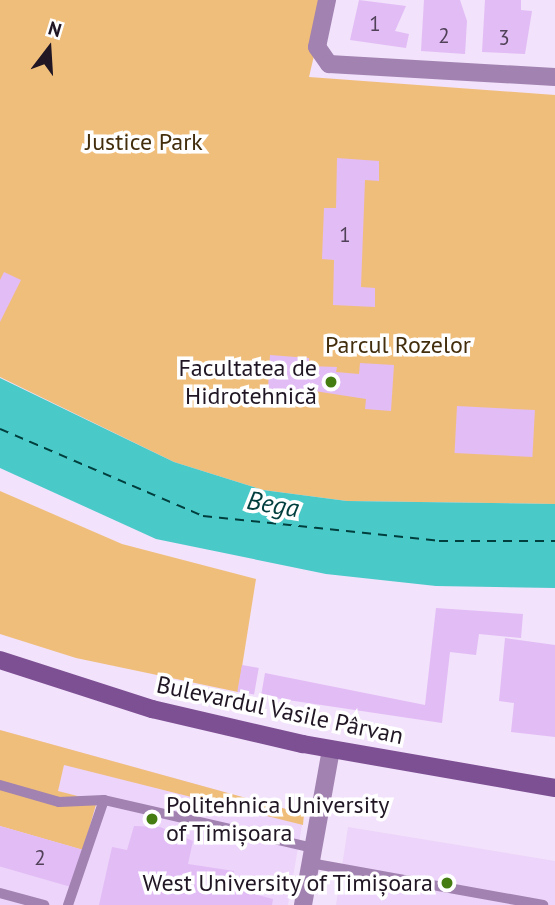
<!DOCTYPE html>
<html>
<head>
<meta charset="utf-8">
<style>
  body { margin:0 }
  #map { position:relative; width:555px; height:905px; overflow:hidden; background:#f2e2fb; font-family:"PT Sans",sans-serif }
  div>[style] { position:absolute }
  .built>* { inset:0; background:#edd4fa }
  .green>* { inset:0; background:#f0be7b }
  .water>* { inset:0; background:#49c9c7 }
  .ferry>* { height:2px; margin-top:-1px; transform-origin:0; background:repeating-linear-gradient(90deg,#013e3e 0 9px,transparent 0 16px) }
  .building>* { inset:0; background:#e2bcf5; transform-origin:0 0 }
  .service>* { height:10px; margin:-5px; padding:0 5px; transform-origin:5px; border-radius:5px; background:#a182b0 }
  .minor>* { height:18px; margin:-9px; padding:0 9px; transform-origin:9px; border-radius:9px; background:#a182b0 }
  .secondary>* { height:18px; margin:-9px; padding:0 9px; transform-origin:9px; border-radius:9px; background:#7d4f93 }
  .dots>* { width:19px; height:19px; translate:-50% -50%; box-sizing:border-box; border:4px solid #fff; border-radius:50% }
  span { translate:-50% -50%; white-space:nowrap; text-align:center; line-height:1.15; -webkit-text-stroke:7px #fff; paint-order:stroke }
  .number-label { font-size:21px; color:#504058 }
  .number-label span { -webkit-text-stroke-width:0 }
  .park-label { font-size:24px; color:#422d0c }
  .poi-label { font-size:24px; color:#201624 }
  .right { translate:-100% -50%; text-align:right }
  .left { translate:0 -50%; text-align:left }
  .street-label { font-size:24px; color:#201624 }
  .water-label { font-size:26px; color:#013e3e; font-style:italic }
  .north { position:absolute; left:14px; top:14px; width:70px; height:70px; -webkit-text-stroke:5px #fff; paint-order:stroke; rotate:17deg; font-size:19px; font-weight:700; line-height:28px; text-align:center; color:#201624 }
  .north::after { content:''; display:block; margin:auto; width:24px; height:32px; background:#201624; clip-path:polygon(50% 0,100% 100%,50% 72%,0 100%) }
</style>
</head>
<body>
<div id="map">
  <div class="built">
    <div style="clip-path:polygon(0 730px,304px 814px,288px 905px,0 905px)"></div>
    <div style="clip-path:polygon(348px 827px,555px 861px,555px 905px,336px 905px)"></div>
  </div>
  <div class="green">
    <div style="clip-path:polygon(0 0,327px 0,309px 77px,555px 95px,555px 504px,347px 501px,263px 490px,174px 462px,0 377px)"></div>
    <div style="clip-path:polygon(0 491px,122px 544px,256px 579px,238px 692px,76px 658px,0 634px)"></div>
    <div style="clip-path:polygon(0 730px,304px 814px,303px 825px,64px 765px,58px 791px,97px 801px,83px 850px,0 826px)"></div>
  </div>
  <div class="water">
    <div style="clip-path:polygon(0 378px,174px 462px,263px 490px,347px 501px,555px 504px,555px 588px,436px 586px,326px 574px,156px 539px,0 468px)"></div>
  </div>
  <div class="ferry">
    <div style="left:0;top:429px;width:221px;rotate:23.2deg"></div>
    <div style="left:203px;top:516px;width:237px;rotate:6deg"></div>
    <div style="left:439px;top:541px;width:116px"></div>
  </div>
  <div class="building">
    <div style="clip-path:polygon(359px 0,406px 6px,395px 31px,409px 34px,406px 48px,350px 40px)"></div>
    <div style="clip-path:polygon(424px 0,460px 0,467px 21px,465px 54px,421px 51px)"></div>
    <div style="clip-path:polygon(485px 0,521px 0,521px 10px,532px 11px,525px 54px,482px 52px)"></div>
    <div style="clip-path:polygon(337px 158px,379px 161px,379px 181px,365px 180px,361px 287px,375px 288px,375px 307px,333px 305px,334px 260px,322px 259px,324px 208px,336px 208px)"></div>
    <div style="clip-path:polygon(4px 272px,21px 280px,0 322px,0 280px)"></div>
    <div style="clip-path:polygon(270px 355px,309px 358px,309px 366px,337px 367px,336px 372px,359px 374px,360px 363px,394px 365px,391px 411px,365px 409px,366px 399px,308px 390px,307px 406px,267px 404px)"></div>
    <div style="left:457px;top:406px;width:78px;height:47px;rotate:3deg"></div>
    <div style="clip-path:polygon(436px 608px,523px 614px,521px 638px,479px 634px,476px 655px,450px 652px,442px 723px,261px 696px,265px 673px,425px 705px)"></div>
    <div style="clip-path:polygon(505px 638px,555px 645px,555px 737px,511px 732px,514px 703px,499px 701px)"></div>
    <div style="left:242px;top:665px;width:17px;height:27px;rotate:10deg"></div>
    <div style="left:0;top:826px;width:86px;height:39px;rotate:16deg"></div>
    <div style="clip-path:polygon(134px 826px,160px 827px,193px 841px,188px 864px,234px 871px,235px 889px,273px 899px,272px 905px,99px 905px,112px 847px,127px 850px)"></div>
  </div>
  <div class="service">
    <div style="left:0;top:785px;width:61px;rotate:16.1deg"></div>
    <div style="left:59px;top:802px;width:45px;rotate:-2.5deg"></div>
    <div style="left:104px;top:800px;width:214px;rotate:12.9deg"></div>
    <div style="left:310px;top:863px;width:237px;rotate:10.2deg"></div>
    <div style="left:0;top:893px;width:46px;rotate:15.3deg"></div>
    <div style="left:68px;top:905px;width:111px;rotate:-71.1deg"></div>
  </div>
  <div class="minor">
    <div style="left:327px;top:0;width:48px;rotate:102deg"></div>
    <div style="left:317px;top:47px;width:21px;rotate:55deg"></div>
    <div style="left:329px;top:64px;width:226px;rotate:3.3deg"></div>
    <div style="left:303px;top:905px;width:158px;rotate:-79.8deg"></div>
  </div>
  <div class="secondary">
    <div style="left:0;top:660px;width:160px;rotate:17.9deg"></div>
    <div style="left:152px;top:709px;width:155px;rotate:13.1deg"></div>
    <div style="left:303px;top:744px;width:256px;rotate:9.9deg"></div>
  </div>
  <div class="dots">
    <div style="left:331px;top:382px;background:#457c12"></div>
    <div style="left:152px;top:819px;background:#457c12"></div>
    <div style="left:447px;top:883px;background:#457c12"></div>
  </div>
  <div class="number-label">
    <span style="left:375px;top:24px">1</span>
    <span style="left:444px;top:36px">2</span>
    <span style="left:504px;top:38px">3</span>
    <span style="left:345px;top:235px">1</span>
    <span style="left:40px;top:858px">2</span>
  </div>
  <div class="park-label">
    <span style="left:144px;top:142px">Justice Park</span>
    <span style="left:398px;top:345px">Parcul Rozelor</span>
  </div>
  <div class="poi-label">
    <span class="right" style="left:317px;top:382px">Facultatea de<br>Hidrotehnică</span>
    <span class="left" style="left:166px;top:819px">Politehnica University<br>of Timișoara</span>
    <span class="right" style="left:433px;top:883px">West University of Timișoara</span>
  </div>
  <div class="street-label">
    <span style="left:280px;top:710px;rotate:12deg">Bulevardul Vasile Pârvan</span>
  </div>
  <div class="water-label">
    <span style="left:273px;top:504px;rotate:10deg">Bega</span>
  </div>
  <div class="north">N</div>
</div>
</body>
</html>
